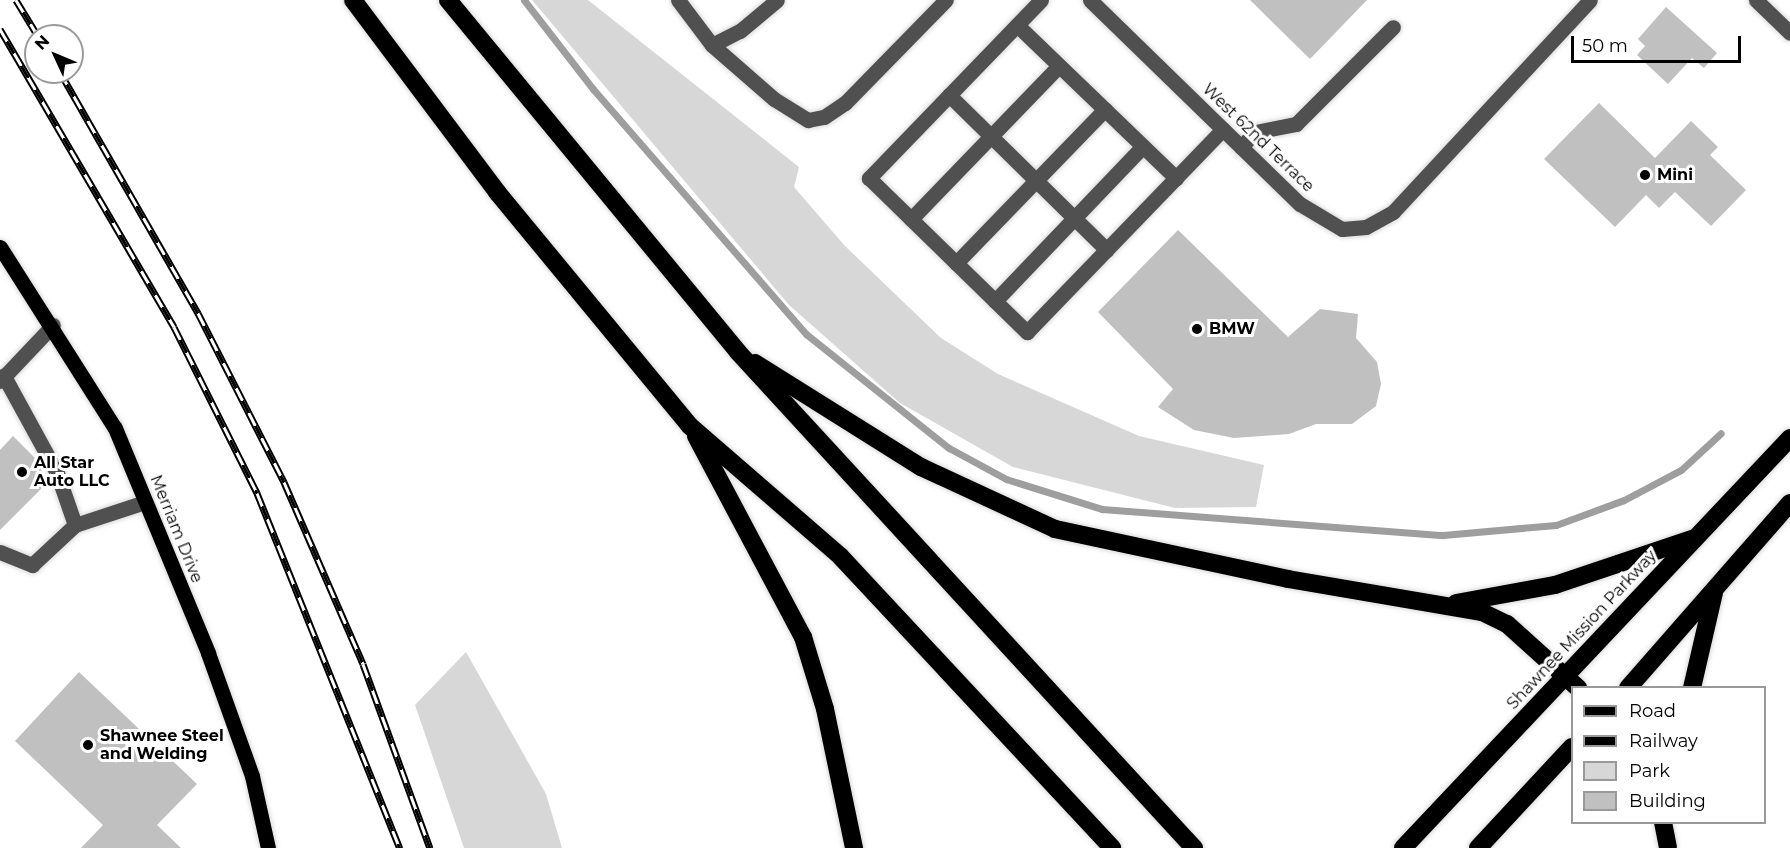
<!DOCTYPE html>
<html>
<head>
<meta charset="utf-8">
<style>
  body { margin:0 }
  #map { position:relative; width:1790px; height:848px; overflow:hidden; background:#fff; font-family:Montserrat,sans-serif }
  div>[style] { position:absolute }
  .green>* { inset:0; background:#d7d7d7 }
  .stream>* { height:7px; margin:-3.5px; padding:0 3.5px; transform-origin:3.5px; border-radius:3.5px; background:#9e9e9e }
  .building>* { inset:0; background:#c0c0c0 }
  .roads { filter:drop-shadow(0 0 2px #dbdbdb) drop-shadow(0 0 2px #dbdbdb) }
  .minor>* { height:15px; margin:-7.5px; padding:0 7.5px; transform-origin:7.5px; border-radius:7.5px; background:#505050 }
  .major>* { height:15px; margin:-7.5px; padding:0 7.5px; transform-origin:7.5px; border-radius:7.5px; background:#000 }
  .highway>* { height:18px; margin:-9px; padding:0 9px; transform-origin:9px; border-radius:9px; background:#000 }
  .rail>* { height:7px; margin-top:-3.5px; transform-origin:0; background:repeating-linear-gradient(90deg,#fff 0 14px,#000 0 28px); box-sizing:border-box; border-block:2px solid #000 }
  .dots>* { width:16px; height:16px; translate:-50% -50%; box-sizing:border-box; border:3px solid #fff; border-radius:50% }
  span { translate:-50% -50%; white-space:nowrap; text-align:center; line-height:1.15; -webkit-text-stroke:6px #fff; paint-order:stroke }
  .street-label { font-size:16px; color:#000 }
  .poi-label { font-size:16px; color:#000; font-weight:700 }
  .left { translate:0 -50%; text-align:left }
  .legend { position:absolute; left:1571px; top:686px; width:195px; height:138px; box-sizing:border-box; background:#fff; border:2px solid #999; margin:0; padding:8px 10px; list-style:none; font-size:18px; color:#000 }
  .legend li { display:flex; align-items:center; gap:12px; height:30px }
  .legend b { width:30px; border:2px solid #999 }
  .north { position:absolute; left:24px; top:24px; width:60px; height:60px; box-sizing:border-box; background:#fff; border:2px solid #999; border-radius:50%; rotate:314deg; font-size:16px; font-weight:700; line-height:24px; text-align:center; color:#000 }
  .north::after { content:''; display:block; margin:auto; width:21px; height:27px; background:#000; clip-path:polygon(50% 0,100% 100%,50% 72%,0 100%) }
  .scale { position:absolute; left:1571px; top:36px; width:170px; height:27px; box-sizing:border-box; border:3px solid #000; border-top:0; padding-left:8px; font-size:18px; line-height:21px; white-space:nowrap; color:#000; -webkit-text-stroke:4px #fff; paint-order:stroke }
</style>
</head>
<body>
<div id="map">
  <div class="green">
    <div style="clip-path:polygon(532px 0,588px 0,799px 167px,794px 187px,845px 246px,941px 338px,998px 374px,1139px 436px,1264px 465px,1256px 507px,1175px 508px,1013px 467px,900px 403px,789px 305px)"></div>
    <div style="clip-path:polygon(466px 652px,546px 794px,562px 848px,464px 848px,415px 705px)"></div>
  </div>
  <div class="stream">
    <div style="left:524px;top:0;width:113px;rotate:52.2deg"></div>
    <div style="left:593px;top:89px;width:325px;rotate:49deg"></div>
    <div style="left:806px;top:334px;width:183px;rotate:38.6deg"></div>
    <div style="left:949px;top:448px;width:65px;rotate:28.5deg"></div>
    <div style="left:1006px;top:479px;width:101px;rotate:17.4deg"></div>
    <div style="left:1102px;top:509px;width:342px;rotate:4.4deg"></div>
    <div style="left:1443px;top:535px;width:113px;rotate:-5.1deg"></div>
    <div style="left:1556px;top:525px;width:72px;rotate:-20.2deg"></div>
    <div style="left:1624px;top:500px;width:64px;rotate:-27.8deg"></div>
    <div style="left:1681px;top:470px;width:54px;rotate:-42.8deg"></div>
  </div>
  <div class="building">
    <div style="clip-path:polygon(1250px 0,1367px 0,1310px 59px)"></div>
    <div style="clip-path:polygon(1666px 7px,1717px 53px,1704px 68px,1692px 58px,1668px 84px,1637px 55px,1645px 46px,1638px 39px)"></div>
    <div style="clip-path:polygon(1599px 103px,1655px 158px,1691px 121px,1718px 147px,1710px 155px,1746px 190px,1711px 226px,1675px 192px,1659px 208px,1646px 195px,1615px 227px,1544px 159px)"></div>
    <div style="clip-path:polygon(1178px 230px,1288px 337px,1320px 309px,1358px 314px,1356px 338px,1377px 362px,1381px 384px,1376px 406px,1352px 424px,1316px 424px,1289px 434px,1234px 438px,1194px 430px,1158px 407px,1173px 389px,1098px 312px)"></div>
    <div style="clip-path:polygon(13px 436px,38px 461px,48px 482px,0 530px,0 450px)"></div>
    <div style="clip-path:polygon(79px 672px,197px 784px,157px 825px,181px 848px,81px 848px,103px 825px,15px 741px)"></div>
  </div>
  <div class="roads">
    <div class="minor">
      <div style="left:678px;top:0;width:56px;rotate:52.9deg"></div>
      <div style="left:712px;top:45px;width:82px;rotate:41.1deg"></div>
      <div style="left:774px;top:99px;width:40px;rotate:32deg"></div>
      <div style="left:808px;top:120px;width:16px;rotate:-11deg"></div>
      <div style="left:824px;top:117px;width:25px;rotate:-34deg"></div>
      <div style="left:845px;top:103px;width:144px;rotate:-45.6deg"></div>
      <div style="left:1041px;top:0;width:248px;rotate:134deg"></div>
      <div style="left:869px;top:178px;width:221px;rotate:44.3deg"></div>
      <div style="left:1027px;top:332px;width:282px;rotate:-46deg"></div>
      <div style="left:1090px;top:0;width:293px;rotate:44.2deg"></div>
      <div style="left:1300px;top:204px;width:49px;rotate:30.8deg"></div>
      <div style="left:1342px;top:229px;width:24px;rotate:-5deg"></div>
      <div style="left:1366px;top:227px;width:31px;rotate:-29deg"></div>
      <div style="left:1393px;top:212px;width:289px;rotate:-47.1deg"></div>
      <div style="left:1756px;top:0;width:47px;rotate:44.1deg"></div>
      <div style="left:1017px;top:25px;width:221px;rotate:43.9deg"></div>
      <div style="left:712px;top:45px;width:31px;rotate:-27deg"></div>
      <div style="left:740px;top:31px;width:48px;rotate:-40deg"></div>
      <div style="left:949px;top:95px;width:221px;rotate:44.5deg"></div>
      <div style="left:1241px;top:147px;width:21px;rotate:-47deg"></div>
      <div style="left:1255px;top:132px;width:42px;rotate:-11deg"></div>
      <div style="left:1296px;top:124px;width:137px;rotate:-45deg"></div>
      <div style="left:911px;top:219px;width:213px;rotate:-46deg"></div>
      <div style="left:956px;top:263px;width:214px;rotate:-45.9deg"></div>
      <div style="left:995px;top:301px;width:214px;rotate:-46.3deg"></div>
      <div style="left:0;top:381px;width:77px;rotate:-46.6deg"></div>
      <div style="left:75px;top:525px;width:74px;rotate:-18.2deg"></div>
      <div style="left:0;top:552px;width:35px;rotate:22deg"></div>
      <div style="left:32px;top:565px;width:59px;rotate:-42.9deg"></div>
      <div style="left:75px;top:525px;width:55px;rotate:-109.1deg"></div>
      <div style="left:57px;top:473px;width:111px;rotate:-118.7deg"></div>
    </div>
    <div class="major">
      <div style="left:0;top:247px;width:214px;rotate:57.6deg"></div>
      <div style="left:115px;top:428px;width:243px;rotate:67.5deg"></div>
      <div style="left:208px;top:653px;width:131px;rotate:70.3deg"></div>
      <div style="left:252px;top:776px;width:74px;rotate:77.5deg"></div>
    </div>
    <div class="highway">
      <div style="left:353px;top:0;width:240px;rotate:53.1deg"></div>
      <div style="left:497px;top:192px;width:303px;rotate:50.5deg"></div>
      <div style="left:690px;top:426px;width:198px;rotate:40.9deg"></div>
      <div style="left:840px;top:556px;width:399px;rotate:47deg"></div>
      <div style="left:448px;top:0;width:456px;rotate:50.5deg"></div>
      <div style="left:738px;top:352px;width:674px;rotate:47.41deg"></div>
      <div style="left:755px;top:363px;width:196px;rotate:32.1deg"></div>
      <div style="left:921px;top:467px;width:148px;rotate:24.8deg"></div>
      <div style="left:1055px;top:529px;width:238px;rotate:12.1deg"></div>
      <div style="left:1288px;top:579px;width:197px;rotate:9.7deg"></div>
      <div style="left:1482px;top:612px;width:28px;rotate:26deg"></div>
      <div style="left:1507px;top:624px;width:96px;rotate:42deg"></div>
      <div style="left:696px;top:436px;width:228px;rotate:62deg"></div>
      <div style="left:803px;top:637px;width:75px;rotate:73deg"></div>
      <div style="left:825px;top:709px;width:142px;rotate:78.2deg"></div>
      <div style="left:1456px;top:603px;width:101px;rotate:-10.3deg"></div>
      <div style="left:1555px;top:585px;width:145px;rotate:-18.6deg"></div>
      <div style="left:1628px;top:688px;width:246px;rotate:-48.8deg"></div>
      <div style="left:1692px;top:688px;width:98px;rotate:-77deg"></div>
      <div style="left:1663px;top:822px;width:26px;rotate:79deg"></div>
      <div style="left:1403px;top:848px;width:564px;rotate:-46.65deg"></div>
      <div style="left:1478px;top:848px;width:138px;rotate:-47.1deg"></div>
    </div>
  </div>
  <div class="rail">
    <div style="left:16px;top:0;width:42px;rotate:58.6deg"></div>
    <div style="left:0;top:29px;width:345px;rotate:59.7deg"></div>
    <div style="left:174px;top:327px;width:186px;rotate:63.4deg"></div>
    <div style="left:257px;top:493px;width:383px;rotate:68.1deg"></div>
    <div style="left:60px;top:72px;width:278px;rotate:60.2deg"></div>
    <div style="left:198px;top:313px;width:190px;rotate:63deg"></div>
    <div style="left:284px;top:482px;width:198px;rotate:66.5deg"></div>
    <div style="left:363px;top:664px;width:196px;rotate:70deg"></div>
  </div>
  <div class="dots">
    <div style="left:1645px;top:175px;background:#000"></div>
    <div style="left:1197px;top:329px;background:#000"></div>
    <div style="left:22px;top:472px;background:#000"></div>
    <div style="left:88px;top:745px;background:#000"></div>
  </div>
  <div class="street-label">
    <span style="left:1258px;top:138px;rotate:44deg">West 62nd Terrace</span>
    <span style="left:176px;top:529px;rotate:68deg">Merriam Drive</span>
    <span style="left:1582px;top:630px;rotate:-47deg">Shawnee Mission Parkway</span>
  </div>
  <div class="poi-label">
    <span class="left" style="left:1657px;top:175px">Mini</span>
    <span class="left" style="left:1209px;top:329px">BMW</span>
    <span class="left" style="left:34px;top:472px">All Star<br>Auto LLC</span>
    <span class="left" style="left:100px;top:745px">Shawnee Steel<br>and Welding</span>
  </div>
  <ul class="legend">
  <li><b style="height:8px;background:#000"></b>Road</li>
  <li><b style="height:8px;background:#000"></b>Railway</li>
  <li><b style="height:16px;background:#d7d7d7"></b>Park</li>
  <li><b style="height:16px;background:#c0c0c0"></b>Building</li>
  </ul>
  <div class="north">N</div>
  <div class="scale">50 m</div>
</div>
</body>
</html>
